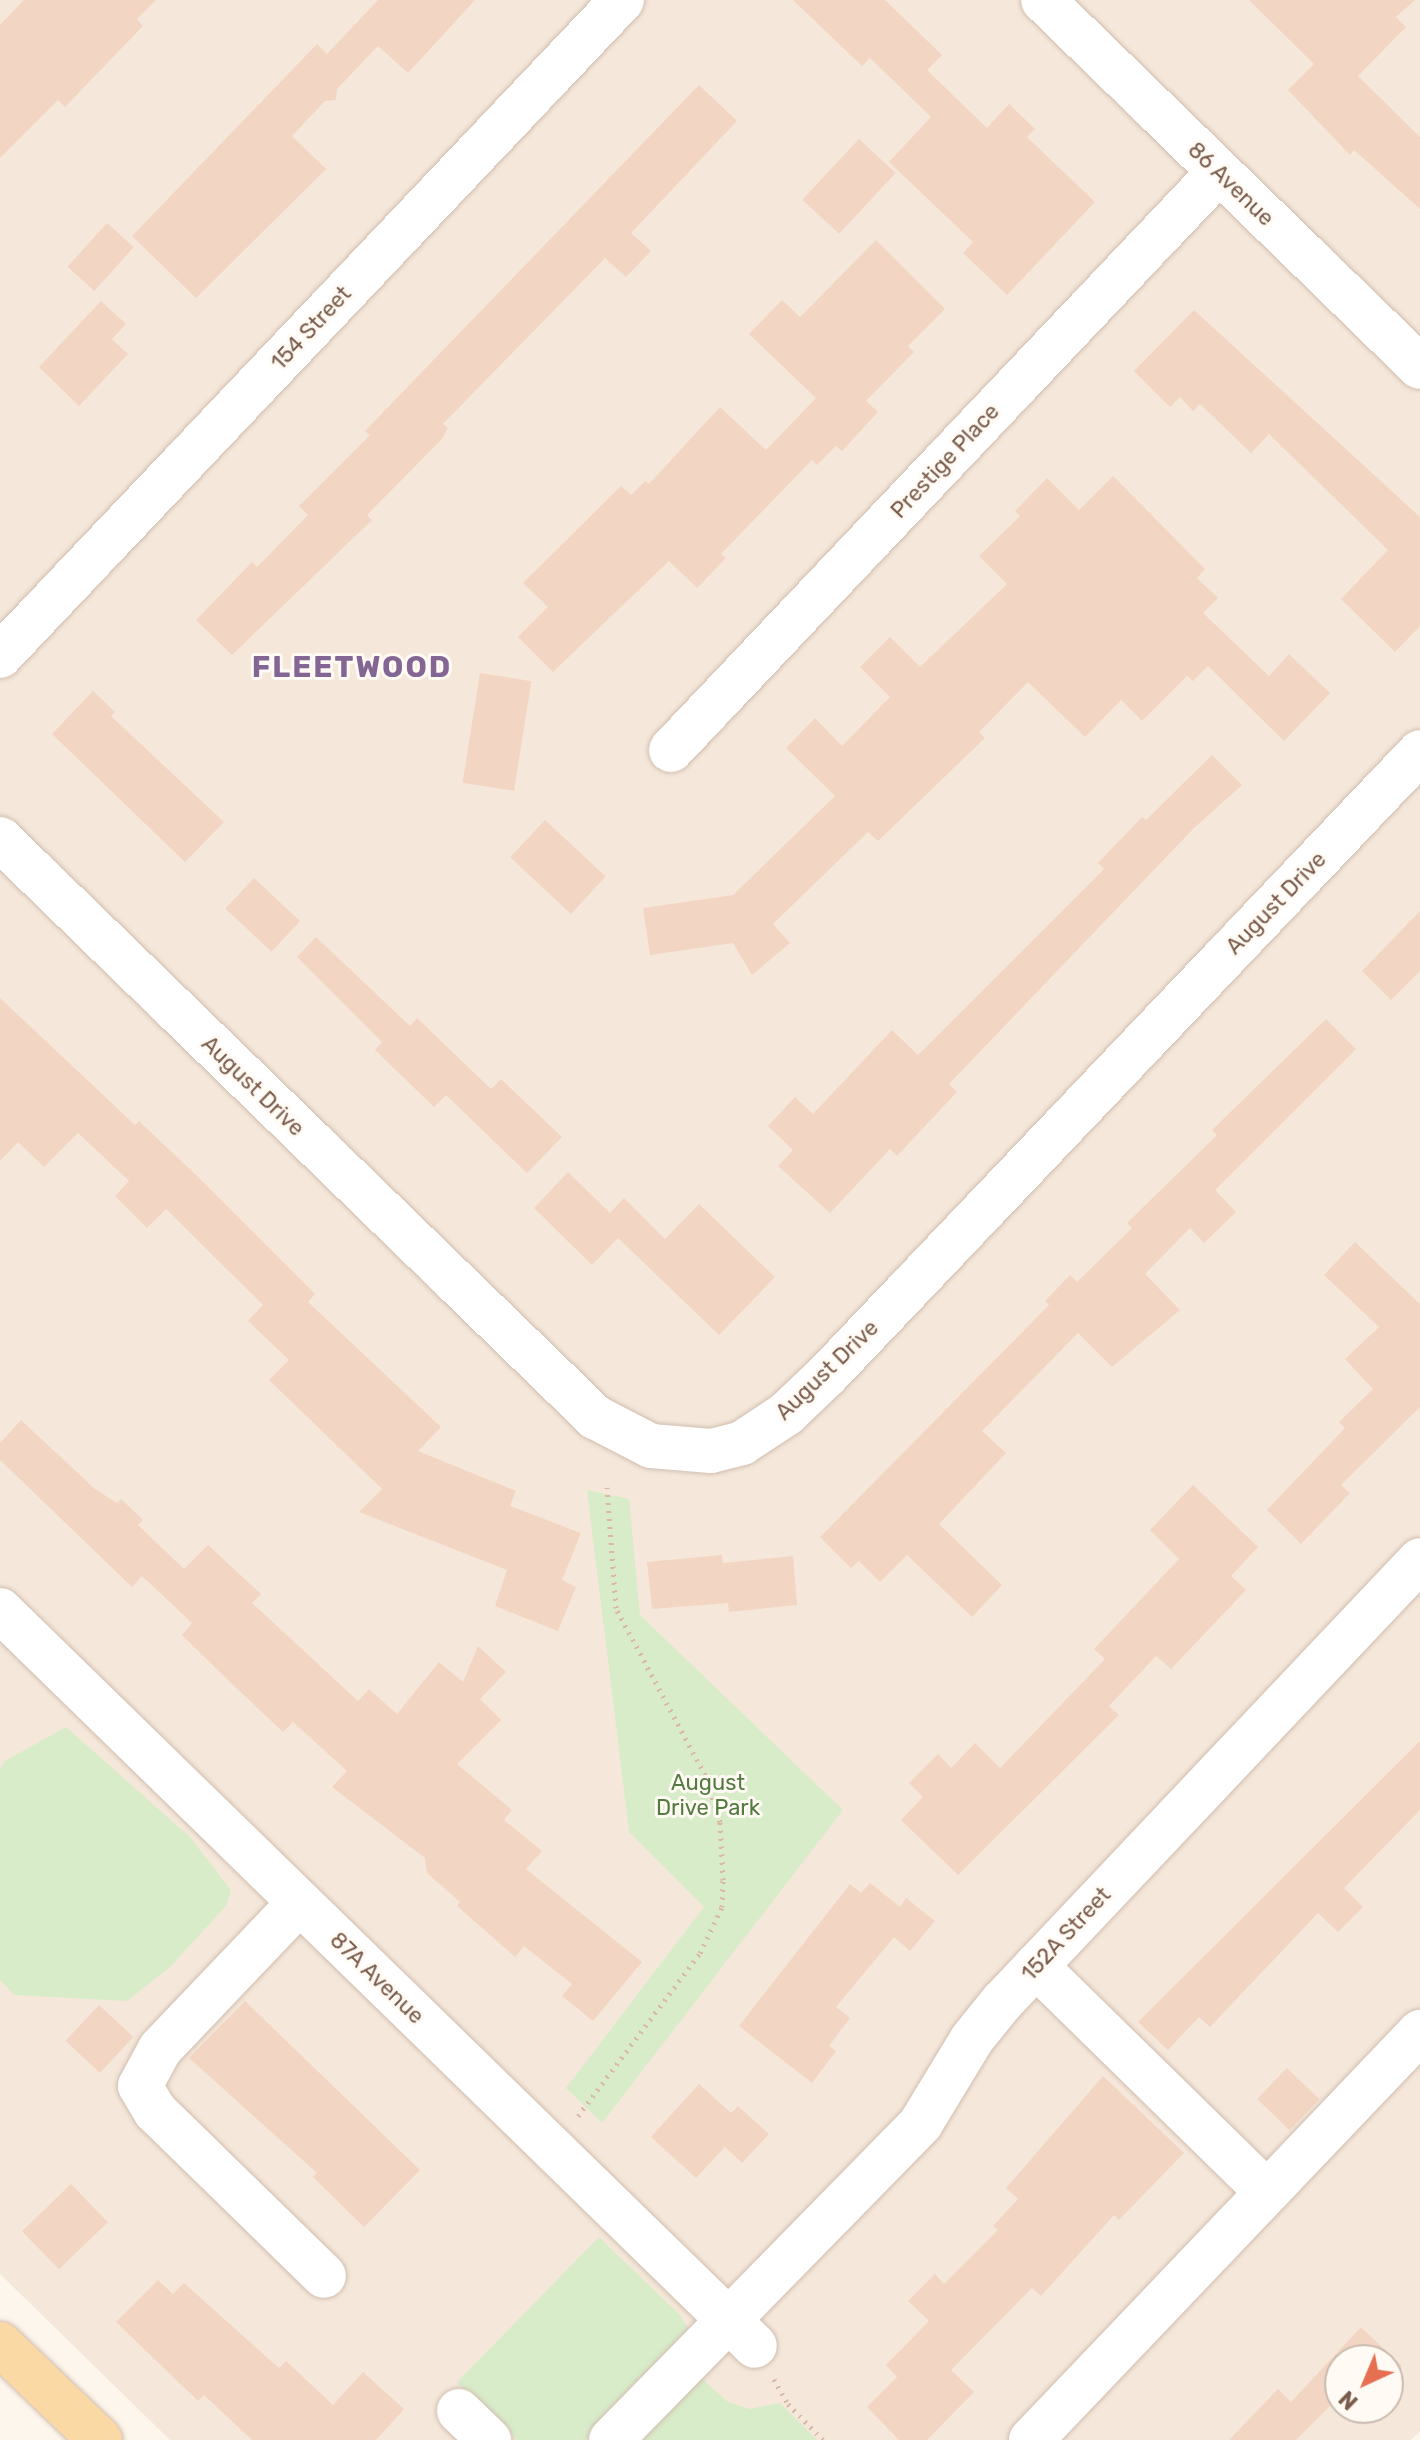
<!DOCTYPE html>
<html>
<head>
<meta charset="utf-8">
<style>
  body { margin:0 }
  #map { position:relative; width:1420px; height:2440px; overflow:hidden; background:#fdf6ec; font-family:Rubik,sans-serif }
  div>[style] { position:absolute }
  .residential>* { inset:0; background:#f5e8da }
  .green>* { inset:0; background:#d8ecc9 }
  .building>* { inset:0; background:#f3d5c3; transform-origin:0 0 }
  .path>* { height:5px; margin-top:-2.5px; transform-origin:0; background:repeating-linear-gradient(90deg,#d9b8a5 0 2px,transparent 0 8px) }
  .roads { filter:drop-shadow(0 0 2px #d1beb0) drop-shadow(0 0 2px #d1beb0) }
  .minor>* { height:44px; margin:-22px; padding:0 22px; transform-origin:22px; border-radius:22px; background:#fff }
  .major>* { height:44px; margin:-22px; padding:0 22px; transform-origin:22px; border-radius:22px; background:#fbd9a5 }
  span { translate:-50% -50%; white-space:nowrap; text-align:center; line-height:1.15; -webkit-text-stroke:6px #fffaf3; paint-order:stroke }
  .street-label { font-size:22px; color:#7a5c4d }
  .park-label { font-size:22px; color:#537a41 }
  .district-label { font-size:30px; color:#846695; font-weight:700; letter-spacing:2px }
  .north { position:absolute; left:1324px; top:2344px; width:80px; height:80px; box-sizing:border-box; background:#fffaf3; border:2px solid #cabbb1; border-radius:50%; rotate:224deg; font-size:22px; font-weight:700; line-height:32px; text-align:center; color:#7a5c4d }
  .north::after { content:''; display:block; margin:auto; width:28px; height:36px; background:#e76f51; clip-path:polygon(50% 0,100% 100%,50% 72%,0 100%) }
</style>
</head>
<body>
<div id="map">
  <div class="residential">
    <div style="clip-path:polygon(evenodd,0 0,1420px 0,1420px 2431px,1411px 2440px,170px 2440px,0 2274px,0 0,1340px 2360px,1388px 2360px,1388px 2408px,1340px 2408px,1340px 2360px)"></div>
  </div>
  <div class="green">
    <div style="clip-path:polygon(587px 1490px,629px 1499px,640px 1615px,843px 1810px,602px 2123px,566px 2088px,704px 1907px,629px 1832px)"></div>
    <div style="clip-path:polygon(66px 1727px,190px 1837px,231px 1890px,226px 1906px,169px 1968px,127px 2001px,14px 1995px,0 1980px,0 1769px,5px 1761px)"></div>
    <div style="clip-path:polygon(599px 2237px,680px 2315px,688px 2328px,686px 2338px,585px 2440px,517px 2440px,457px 2382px)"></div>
    <div style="clip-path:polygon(697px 2374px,728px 2402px,749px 2409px,780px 2403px,817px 2440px,630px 2440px)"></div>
  </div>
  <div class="building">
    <div style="clip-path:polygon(24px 0,156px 0,137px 19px,143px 26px,65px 107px,58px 100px,0 158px,0 25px)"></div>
    <div style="clip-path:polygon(378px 0,475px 0,408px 73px,378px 46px,337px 89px,336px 100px,325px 101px,292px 136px,326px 169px,196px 298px,132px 236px,317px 44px,327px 54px)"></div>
    <div style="clip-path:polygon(793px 0,885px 0,942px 55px,927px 70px,987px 128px,1009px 104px,1035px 129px,1027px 137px,1095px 202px,1007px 295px,963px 253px,973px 242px,889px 162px,931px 117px,870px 58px,862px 66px)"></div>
    <div style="clip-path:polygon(1249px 0,1415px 0,1396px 17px,1406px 27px,1358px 76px,1420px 137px,1420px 209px,1354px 150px,1350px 155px,1288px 90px,1314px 64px)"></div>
    <div style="clip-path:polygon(699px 85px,737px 121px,631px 233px,651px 251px,626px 277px,605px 258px,443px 424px,448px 428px,442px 439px,367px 515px,372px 520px,232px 655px,196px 620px,252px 562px,257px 567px,308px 515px,299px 506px,370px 435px,365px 431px)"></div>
    <div style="left:859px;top:139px;width:50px;height:83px;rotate:43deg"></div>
    <div style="left:107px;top:223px;width:36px;height:59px;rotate:42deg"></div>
    <div style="clip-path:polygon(876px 240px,945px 309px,908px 346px,914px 352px,866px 401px,878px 412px,842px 451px,836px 446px,817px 465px,812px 460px,721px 554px,726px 558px,697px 588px,669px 561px,553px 672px,518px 637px,548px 607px,523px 583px,621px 486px,631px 495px,645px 481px,649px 484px,720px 407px,766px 450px,816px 398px,749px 334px,782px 300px,800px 317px)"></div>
    <div style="clip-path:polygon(101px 301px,126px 324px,112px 339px,128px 354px,79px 406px,39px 367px)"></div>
    <div style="clip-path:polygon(1194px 310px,1420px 517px,1420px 626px,1395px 652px,1341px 599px,1388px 550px,1269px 434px,1251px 453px,1200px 404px,1193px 411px,1180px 397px,1170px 407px,1134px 371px)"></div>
    <div style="clip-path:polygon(1113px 476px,1205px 569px,1197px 578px,1218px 598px,1203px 613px,1269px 676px,1289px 654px,1330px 693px,1284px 741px,1208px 666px,1193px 681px,1187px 676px,1142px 721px,1121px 700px,1085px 737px,1028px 682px,979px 732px,985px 738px,878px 841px,868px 832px,773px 924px,790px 943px,752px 975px,733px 943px,650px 955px,643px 908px,733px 895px,835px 796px,786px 748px,815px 718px,842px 746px,890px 697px,860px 667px,890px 637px,920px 667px,1007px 584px,979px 556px,1020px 516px,1015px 511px,1047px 478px,1079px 510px)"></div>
    <div style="left:480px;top:673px;width:52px;height:111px;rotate:9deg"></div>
    <div style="clip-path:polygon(93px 691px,115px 712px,111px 716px,224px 822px,185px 862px,52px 734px)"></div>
    <div style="clip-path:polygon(1212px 755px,1242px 785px,1194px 828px,949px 1084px,957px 1092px,897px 1156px,890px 1149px,830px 1213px,778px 1166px,793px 1150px,768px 1126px,795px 1097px,813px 1114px,892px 1030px,918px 1055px,1104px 869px,1098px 863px,1142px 817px,1146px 820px)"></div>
    <div style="left:545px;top:820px;width:83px;height:51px;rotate:43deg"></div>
    <div style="left:254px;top:878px;width:63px;height:42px;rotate:43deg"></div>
    <div style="clip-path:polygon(1420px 911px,1420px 971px,1391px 1000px,1362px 971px)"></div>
    <div style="clip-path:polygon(316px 937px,410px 1026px,417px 1018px,491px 1089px,501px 1079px,562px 1137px,527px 1173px,446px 1095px,434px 1107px,375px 1050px,382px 1042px,297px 957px)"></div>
    <div style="clip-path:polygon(0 998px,135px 1125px,139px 1121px,197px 1176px,315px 1294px,308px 1302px,441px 1427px,418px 1451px,516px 1491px,510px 1506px,581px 1533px,562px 1580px,576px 1587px,558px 1631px,495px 1606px,507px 1570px,359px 1512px,382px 1489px,269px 1380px,289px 1360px,248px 1321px,263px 1305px,166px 1209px,147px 1228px,115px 1196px,129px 1181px,78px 1133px,44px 1167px,18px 1142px,0 1161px)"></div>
    <div style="clip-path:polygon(1326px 1019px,1356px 1049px,1215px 1190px,1236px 1212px,1204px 1243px,1190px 1228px,1145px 1274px,1180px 1310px,1112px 1367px,1078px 1333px,982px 1431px,1006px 1453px,939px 1524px,1002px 1585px,972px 1617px,907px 1555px,880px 1582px,859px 1561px,851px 1568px,820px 1537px,1049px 1305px,1045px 1301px,1070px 1275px,1077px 1282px,1132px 1228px,1127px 1223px,1217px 1135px,1212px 1130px)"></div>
    <div style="clip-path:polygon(568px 1172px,610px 1213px,624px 1198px,665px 1239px,699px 1204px,775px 1277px,719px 1335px,618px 1238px,592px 1265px,534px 1208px)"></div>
    <div style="clip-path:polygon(1355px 1242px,1420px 1304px,1420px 1407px,1341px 1485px,1350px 1493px,1301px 1544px,1267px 1510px,1345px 1428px,1339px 1422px,1373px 1389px,1345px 1359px,1379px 1327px,1324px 1275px)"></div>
    <div style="clip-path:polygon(21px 1420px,95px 1489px,117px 1503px,121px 1499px,143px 1520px,138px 1525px,184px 1569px,208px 1545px,261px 1594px,252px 1603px,358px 1701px,369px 1689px,397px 1714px,439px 1662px,463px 1682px,478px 1646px,506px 1672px,480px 1699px,501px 1720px,457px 1764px,512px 1810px,504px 1820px,542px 1851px,526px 1869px,642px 1962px,593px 2021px,562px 1996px,572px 1984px,524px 1946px,515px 1957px,457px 1906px,460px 1902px,427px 1873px,425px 1858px,332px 1787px,347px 1771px,293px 1722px,283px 1732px,231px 1683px,182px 1635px,192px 1623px,142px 1576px,132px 1587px,0 1460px,0 1443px)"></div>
    <div style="clip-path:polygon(1193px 1485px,1258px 1547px,1231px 1576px,1246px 1590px,1171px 1669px,1156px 1656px,1109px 1706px,1119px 1715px,958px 1875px,901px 1820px,923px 1797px,909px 1783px,938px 1754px,951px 1768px,975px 1743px,1000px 1768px,1105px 1659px,1094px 1649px,1179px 1559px,1150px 1530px)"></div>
    <div style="clip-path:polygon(722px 1555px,723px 1563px,793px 1556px,797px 1605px,729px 1612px,728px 1603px,652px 1609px,647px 1562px)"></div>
    <div style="clip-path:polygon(1420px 1741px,1420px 1810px,1344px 1888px,1363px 1907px,1338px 1932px,1318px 1913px,1210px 2027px,1199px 2017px,1168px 2050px,1138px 2022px)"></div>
    <div style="clip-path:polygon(870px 1883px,900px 1907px,906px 1898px,935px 1921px,910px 1951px,894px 1937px,836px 2007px,850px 2018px,829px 2046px,836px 2051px,812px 2083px,739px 2026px,850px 1884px,861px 1893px)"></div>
    <div style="clip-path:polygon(245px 2001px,420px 2170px,364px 2227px,313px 2177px,317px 2173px,189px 2058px)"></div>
    <div style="left:99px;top:2005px;width:47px;height:49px;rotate:43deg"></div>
    <div style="left:1287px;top:2068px;width:45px;height:43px;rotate:44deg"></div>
    <div style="clip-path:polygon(1103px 2076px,1184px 2153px,1119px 2220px,1114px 2215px,1041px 2296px,1032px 2288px,951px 2370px,974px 2392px,927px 2440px,899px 2440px,867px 2407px,897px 2377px,886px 2365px,929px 2321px,908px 2301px,935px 2274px,944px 2284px,998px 2230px,993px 2226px,1018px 2199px,1006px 2188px)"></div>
    <div style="clip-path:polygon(699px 2084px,731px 2113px,738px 2106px,769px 2134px,742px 2163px,725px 2147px,696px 2178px,651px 2137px)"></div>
    <div style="left:71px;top:2184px;width:53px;height:68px;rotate:46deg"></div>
    <div style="clip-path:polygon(158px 2280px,173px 2294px,184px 2283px,279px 2368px,286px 2361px,333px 2405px,363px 2372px,404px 2409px,376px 2440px,252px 2440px,204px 2395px,198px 2401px,116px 2322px)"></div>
    <div style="clip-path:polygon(1361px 2327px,1402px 2366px,1388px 2381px,1388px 2360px,1340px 2360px,1340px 2404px,1336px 2400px,1296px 2440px,1229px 2440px,1278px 2389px,1291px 2402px)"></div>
  </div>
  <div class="path">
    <div style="left:578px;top:2116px;width:204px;rotate:-53.2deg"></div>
    <div style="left:700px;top:1953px;width:51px;rotate:-64.4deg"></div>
    <div style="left:722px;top:1907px;width:27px;rotate:-88deg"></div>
    <div style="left:723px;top:1880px;width:58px;rotate:-93deg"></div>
    <div style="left:720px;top:1822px;width:49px;rotate:-107.7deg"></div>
    <div style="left:705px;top:1775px;width:189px;rotate:-118.1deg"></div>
    <div style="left:616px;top:1608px;width:121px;rotate:-94.3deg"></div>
    <div style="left:774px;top:2379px;width:29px;rotate:61deg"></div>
    <div style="left:788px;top:2404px;width:50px;rotate:45.8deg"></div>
  </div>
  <div class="roads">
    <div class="minor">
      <div style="left:1043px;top:0;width:526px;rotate:44.23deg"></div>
      <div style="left:0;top:656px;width:904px;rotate:-46.52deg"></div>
      <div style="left:671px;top:750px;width:796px;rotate:-46.53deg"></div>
      <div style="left:0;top:839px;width:830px;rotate:44.17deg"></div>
      <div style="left:595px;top:1417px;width:63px;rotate:27.4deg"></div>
      <div style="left:651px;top:1446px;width:60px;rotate:4.8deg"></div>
      <div style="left:711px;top:1451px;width:32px;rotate:-14deg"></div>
      <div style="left:742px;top:1443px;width:53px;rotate:-33.4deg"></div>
      <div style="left:786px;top:1414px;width:57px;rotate:-43.6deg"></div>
      <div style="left:827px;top:1375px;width:860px;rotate:-46.41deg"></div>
      <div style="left:0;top:1610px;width:1054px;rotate:44.27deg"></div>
      <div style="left:299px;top:1903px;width:202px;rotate:133.6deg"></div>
      <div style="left:160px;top:2049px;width:42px;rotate:118.4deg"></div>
      <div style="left:140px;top:2086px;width:29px;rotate:59deg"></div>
      <div style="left:155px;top:2111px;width:236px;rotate:44.3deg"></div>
      <div style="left:1036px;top:1966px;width:323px;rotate:44.4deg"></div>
      <div style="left:459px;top:2411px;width:42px;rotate:44deg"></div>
      <div style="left:611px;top:2440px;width:443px;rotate:-45.6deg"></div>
      <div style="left:921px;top:2123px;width:98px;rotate:-58.7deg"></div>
      <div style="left:972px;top:2039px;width:48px;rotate:-51deg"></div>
      <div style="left:1002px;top:2002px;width:608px;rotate:-46.6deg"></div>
      <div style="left:1031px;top:2440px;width:564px;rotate:-46.37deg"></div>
    </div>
    <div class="major">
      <div style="left:0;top:2344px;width:139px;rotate:43.8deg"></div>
    </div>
  </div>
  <div class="street-label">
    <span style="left:1231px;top:184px;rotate:44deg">86 Avenue</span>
    <span style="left:311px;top:328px;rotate:-47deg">154 Street</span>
    <span style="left:945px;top:461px;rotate:-47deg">Prestige Place</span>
    <span style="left:1276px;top:903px;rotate:-46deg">August Drive</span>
    <span style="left:253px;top:1086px;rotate:44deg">August Drive</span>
    <span style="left:827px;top:1370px;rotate:-44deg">August Drive</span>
    <span style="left:1066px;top:1934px;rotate:-47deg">152A Street</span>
    <span style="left:377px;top:1978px;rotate:44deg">87A Avenue</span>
  </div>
  <div class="park-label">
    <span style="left:708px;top:1795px">August<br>Drive Park</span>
  </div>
  <div class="district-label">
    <span style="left:352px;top:667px">FLEETWOOD</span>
  </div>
  <div class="north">N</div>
</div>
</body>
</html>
